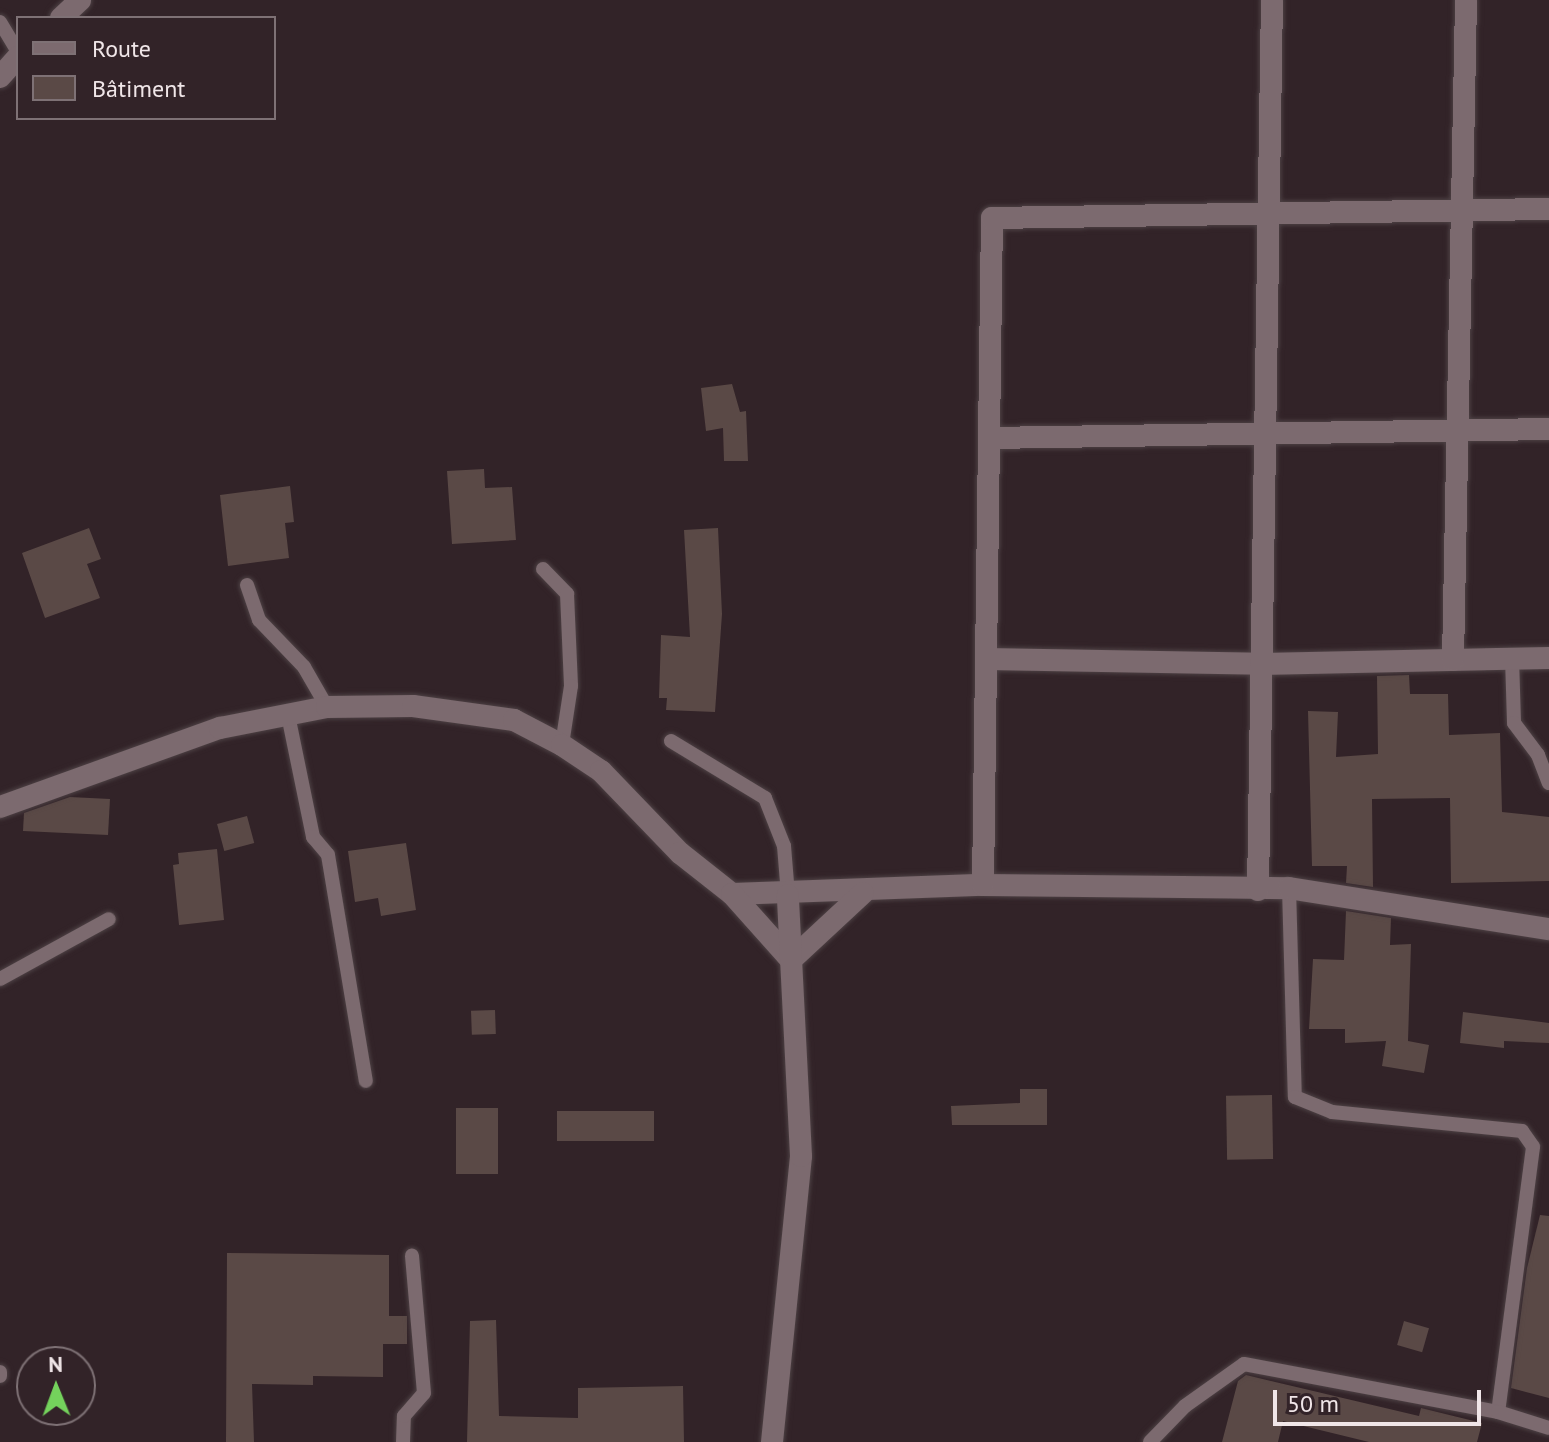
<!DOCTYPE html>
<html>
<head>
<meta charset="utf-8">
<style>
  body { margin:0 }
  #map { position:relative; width:1549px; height:1442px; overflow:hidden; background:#322328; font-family:"PT Sans",sans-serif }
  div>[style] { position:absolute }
  .building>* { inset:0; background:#5a4946; transform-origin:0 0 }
  .roads { filter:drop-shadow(0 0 2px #4d4144) drop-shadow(0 0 2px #4d4144) }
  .service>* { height:14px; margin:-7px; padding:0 7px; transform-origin:7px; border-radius:7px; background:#7c6a6f }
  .minor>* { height:22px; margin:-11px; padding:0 11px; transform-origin:11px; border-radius:11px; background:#7c6a6f }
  span { translate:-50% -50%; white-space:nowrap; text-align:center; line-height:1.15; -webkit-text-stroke:8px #322328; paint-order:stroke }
  .legend { position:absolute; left:16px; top:16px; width:260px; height:104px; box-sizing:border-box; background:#322328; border:2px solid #7e7175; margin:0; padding:10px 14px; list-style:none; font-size:24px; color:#f0e6e8 }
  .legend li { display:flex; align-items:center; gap:16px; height:40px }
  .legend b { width:40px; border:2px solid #7e7175 }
  .north { position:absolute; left:16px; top:1346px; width:80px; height:80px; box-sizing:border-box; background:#322328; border:2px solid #7e7175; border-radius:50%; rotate:359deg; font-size:22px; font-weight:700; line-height:32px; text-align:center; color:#f0e6e8 }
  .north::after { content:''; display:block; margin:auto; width:28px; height:36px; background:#74d25c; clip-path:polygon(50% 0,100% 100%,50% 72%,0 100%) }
  .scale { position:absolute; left:1273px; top:1390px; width:208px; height:36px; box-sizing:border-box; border:4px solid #f0e6e8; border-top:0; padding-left:10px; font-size:24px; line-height:28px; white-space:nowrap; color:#f0e6e8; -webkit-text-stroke:6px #322328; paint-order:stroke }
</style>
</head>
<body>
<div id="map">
  <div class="building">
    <div style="clip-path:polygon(732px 384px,740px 412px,746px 411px,748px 461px,724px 461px,723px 428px,706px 431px,701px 388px)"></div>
    <div style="clip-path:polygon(484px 469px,485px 488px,512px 487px,516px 540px,452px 544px,447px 471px)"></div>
    <div style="clip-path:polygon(290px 486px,294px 522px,285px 523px,289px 558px,228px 566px,220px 495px)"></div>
    <div style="clip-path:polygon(89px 528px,101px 559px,87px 564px,100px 598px,45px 618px,22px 553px)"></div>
    <div style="clip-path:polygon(718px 528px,722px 614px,715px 712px,666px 710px,667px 698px,659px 698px,661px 635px,690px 637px,684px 530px)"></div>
    <div style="clip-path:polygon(1409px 675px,1410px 694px,1448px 694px,1449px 735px,1500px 733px,1502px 812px,1549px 817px,1549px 881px,1451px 883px,1450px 798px,1372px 799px,1373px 887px,1346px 883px,1347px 866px,1312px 866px,1308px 711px,1338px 712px,1336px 757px,1378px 754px,1377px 676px)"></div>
    <div style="clip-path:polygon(70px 797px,110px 799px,108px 835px,23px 831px,24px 813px)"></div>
    <div style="left:247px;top:816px;width:28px;height:31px;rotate:75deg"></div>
    <div style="clip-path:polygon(406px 843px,416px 910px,381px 916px,378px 898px,355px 902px,348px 851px)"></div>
    <div style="clip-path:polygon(217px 849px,224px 920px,179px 925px,173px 865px,179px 864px,178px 853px)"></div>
    <div style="clip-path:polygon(1346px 911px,1391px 918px,1390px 945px,1411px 944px,1408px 1041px,1429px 1045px,1424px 1073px,1382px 1066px,1386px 1041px,1345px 1043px,1345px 1029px,1309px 1029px,1313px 959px,1344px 960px)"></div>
    <div style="left:495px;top:1010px;width:24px;height:24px;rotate:88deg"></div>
    <div style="clip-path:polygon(1463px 1012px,1549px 1023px,1549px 1043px,1504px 1041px,1504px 1048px,1460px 1043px)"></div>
    <div style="clip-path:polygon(1020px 1089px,1047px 1089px,1047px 1125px,952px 1125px,951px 1106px,1020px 1103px)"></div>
    <div style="left:1272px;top:1095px;width:64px;height:46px;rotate:89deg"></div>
    <div style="left:456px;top:1108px;width:42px;height:66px"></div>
    <div style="left:557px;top:1111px;width:97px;height:30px"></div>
    <div style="clip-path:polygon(1540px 1215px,1549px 1216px,1549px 1398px,1511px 1388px,1527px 1268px)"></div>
    <div style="clip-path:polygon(227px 1253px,389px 1255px,389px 1316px,407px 1316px,407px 1344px,383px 1344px,383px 1377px,313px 1376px,313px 1385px,252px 1384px,254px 1442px,226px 1442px)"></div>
    <div style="clip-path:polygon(496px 1320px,499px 1416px,578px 1418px,578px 1388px,683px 1386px,684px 1442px,467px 1442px,470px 1321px)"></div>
    <div style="left:1404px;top:1321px;width:26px;height:25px;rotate:16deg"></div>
    <div style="clip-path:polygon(1246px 1375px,1419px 1416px,1421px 1408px,1482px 1423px,1477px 1442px,1369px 1442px,1283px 1421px,1278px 1442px,1222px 1442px,1238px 1381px)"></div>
  </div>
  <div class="roads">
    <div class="service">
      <div style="left:0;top:22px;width:35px;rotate:59deg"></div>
      <div style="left:543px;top:569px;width:35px;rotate:46deg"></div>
      <div style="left:567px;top:594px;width:92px;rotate:87.5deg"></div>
      <div style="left:571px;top:686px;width:60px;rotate:98.7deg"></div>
      <div style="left:247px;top:585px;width:37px;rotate:71deg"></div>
      <div style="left:259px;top:620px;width:65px;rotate:46.2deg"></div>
      <div style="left:304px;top:667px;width:46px;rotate:60.1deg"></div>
      <div style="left:1512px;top:658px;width:65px;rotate:88.2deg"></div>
      <div style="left:1514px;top:723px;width:40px;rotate:53deg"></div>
      <div style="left:1538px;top:755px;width:30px;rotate:69deg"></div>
      <div style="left:288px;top:715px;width:125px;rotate:78.4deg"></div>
      <div style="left:313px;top:837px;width:23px;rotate:50deg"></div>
      <div style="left:328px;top:855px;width:229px;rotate:80.5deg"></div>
      <div style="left:671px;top:741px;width:110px;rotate:31.2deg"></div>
      <div style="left:765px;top:798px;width:52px;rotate:68.4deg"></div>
      <div style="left:784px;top:846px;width:49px;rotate:85.3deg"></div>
      <div style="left:1289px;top:888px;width:209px;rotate:88.4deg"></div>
      <div style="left:1295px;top:1097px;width:40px;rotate:22deg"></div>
      <div style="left:1332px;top:1112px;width:191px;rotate:5.7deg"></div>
      <div style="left:1522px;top:1131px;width:19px;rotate:55deg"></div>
      <div style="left:1533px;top:1147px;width:267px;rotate:97.5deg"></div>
      <div style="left:0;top:979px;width:124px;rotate:-28.8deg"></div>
      <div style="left:0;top:1372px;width:4px;rotate:90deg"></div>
      <div style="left:403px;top:1442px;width:26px;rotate:-88deg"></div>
      <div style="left:404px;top:1416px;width:30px;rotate:-49deg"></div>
      <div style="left:424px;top:1393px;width:138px;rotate:-95deg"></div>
      <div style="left:1150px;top:1442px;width:50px;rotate:-45.8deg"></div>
      <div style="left:1185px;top:1406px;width:72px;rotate:-35.4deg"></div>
      <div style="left:1244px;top:1364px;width:258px;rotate:10.7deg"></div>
      <div style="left:1498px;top:1412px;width:53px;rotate:17.4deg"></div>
    </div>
    <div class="minor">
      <div style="left:61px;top:18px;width:26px;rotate:-43deg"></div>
      <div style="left:0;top:77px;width:27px;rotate:-48deg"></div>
      <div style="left:989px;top:438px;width:560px;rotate:-0.92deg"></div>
      <div style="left:986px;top:659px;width:275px;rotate:1deg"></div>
      <div style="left:1261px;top:664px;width:288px;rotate:-1.2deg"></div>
      <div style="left:1453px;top:660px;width:660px;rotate:-88.87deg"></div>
      <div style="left:0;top:807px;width:234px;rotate:-19.8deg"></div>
      <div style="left:220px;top:728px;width:109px;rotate:-11.1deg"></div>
      <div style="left:327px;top:707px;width:86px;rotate:-0.7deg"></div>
      <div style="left:413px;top:706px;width:102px;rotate:7.9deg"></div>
      <div style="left:514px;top:720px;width:54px;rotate:27.5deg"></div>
      <div style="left:562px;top:745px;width:47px;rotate:33.7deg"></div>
      <div style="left:601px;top:771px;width:114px;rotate:46.1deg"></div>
      <div style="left:680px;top:853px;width:66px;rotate:38.3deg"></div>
      <div style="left:732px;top:894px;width:251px;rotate:-2.1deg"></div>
      <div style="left:983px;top:885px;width:306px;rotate:0.6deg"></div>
      <div style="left:1289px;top:888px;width:263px;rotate:9deg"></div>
      <div style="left:983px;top:885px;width:667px;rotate:-89.23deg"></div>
      <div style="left:992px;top:218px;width:557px;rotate:-0.93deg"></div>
      <div style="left:1258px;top:890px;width:890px;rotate:-89.1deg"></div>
      <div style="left:732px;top:894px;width:89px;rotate:48.2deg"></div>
      <div style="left:791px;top:960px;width:98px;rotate:-42.9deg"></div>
      <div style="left:772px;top:1442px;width:287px;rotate:-84.2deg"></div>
      <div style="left:801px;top:1156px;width:261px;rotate:-92.9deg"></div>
    </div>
  </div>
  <ul class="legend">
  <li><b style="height:10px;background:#7c6a6f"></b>Route</li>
  <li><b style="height:22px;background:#5a4946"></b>Bâtiment</li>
  </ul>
  <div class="north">N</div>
  <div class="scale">50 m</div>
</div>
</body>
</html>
